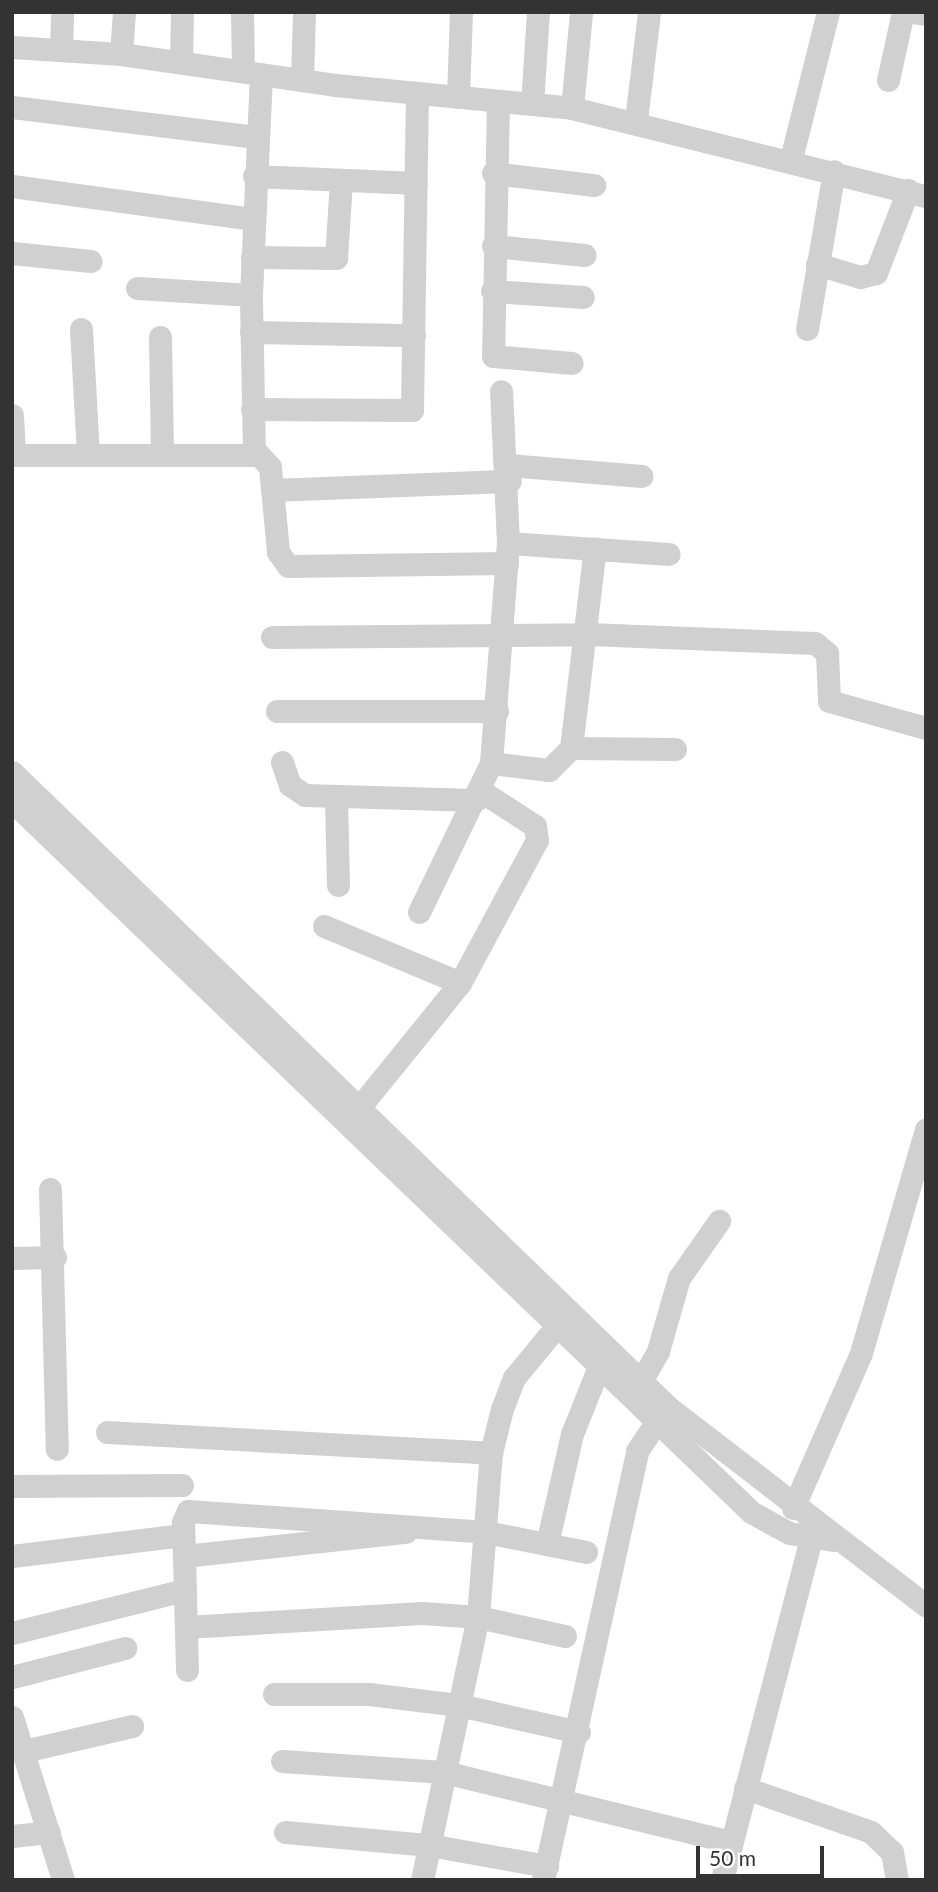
<!DOCTYPE html>
<html>
<head>
<meta charset="utf-8">
<style>
  body { margin:0 }
  #map { position:relative; width:938px; height:1892px; overflow:hidden; background:#fff; font-family:Lato,sans-serif }
  div>[style] { position:absolute }
  .minor>* { height:23px; margin:-11.5px; padding:0 11.5px; transform-origin:11.5px; border-radius:11.5px; background:#d0d0d0 }
  span { translate:-50% -50%; white-space:nowrap; text-align:center; line-height:1.15; -webkit-text-stroke:7px #fff; paint-order:stroke }
  .frame { position:absolute; inset:0; border:14px solid #333; pointer-events:none }
  .scale { position:absolute; left:696px; top:1846px; width:128px; height:32px; box-sizing:border-box; border:4px solid #333; border-top:0; padding-left:9px; font-size:21px; line-height:24px; white-space:nowrap; color:#333; -webkit-text-stroke:5px #fff; paint-order:stroke }
</style>
</head>
<body>
<div id="map">
  <div class="minor">
    <div style="left:242px;top:12px;width:59px;rotate:89deg"></div>
    <div style="left:912px;top:12px;width:14px;rotate:8deg"></div>
    <div style="left:12px;top:47px;width:109px;rotate:3.7deg"></div>
    <div style="left:121px;top:54px;width:216px;rotate:8.2deg"></div>
    <div style="left:335px;top:85px;width:238px;rotate:5.5deg"></div>
    <div style="left:572px;top:108px;width:365px;rotate:14deg"></div>
    <div style="left:61px;top:48px;width:36px;rotate:-88deg"></div>
    <div style="left:121px;top:54px;width:42px;rotate:-85.9deg"></div>
    <div style="left:181px;top:62px;width:50px;rotate:-88.9deg"></div>
    <div style="left:302px;top:80px;width:68px;rotate:-88.3deg"></div>
    <div style="left:888px;top:80px;width:70px;rotate:-77.6deg"></div>
    <div style="left:458px;top:97px;width:85px;rotate:-88deg"></div>
    <div style="left:498px;top:101px;width:255px;rotate:91.1deg"></div>
    <div style="left:493px;top:356px;width:79px;rotate:5.1deg"></div>
    <div style="left:532px;top:104px;width:92px;rotate:-86.3deg"></div>
    <div style="left:12px;top:107px;width:246px;rotate:7deg"></div>
    <div style="left:572px;top:108px;width:96px;rotate:-84.6deg"></div>
    <div style="left:636px;top:120px;width:109px;rotate:-83.1deg"></div>
    <div style="left:791px;top:159px;width:152px;rotate:-75.9deg"></div>
    <div style="left:493px;top:173px;width:102px;rotate:6.8deg"></div>
    <div style="left:254px;top:176px;width:162px;rotate:2.5deg"></div>
    <div style="left:12px;top:186px;width:242px;rotate:7.8deg"></div>
    <div style="left:493px;top:246px;width:92px;rotate:5.6deg"></div>
    <div style="left:12px;top:253px;width:79px;rotate:5.8deg"></div>
    <div style="left:252px;top:257px;width:84px;rotate:0.7deg"></div>
    <div style="left:336px;top:258px;width:78px;rotate:-86.3deg"></div>
    <div style="left:817px;top:264px;width:45px;rotate:16.8deg"></div>
    <div style="left:860px;top:277px;width:16px;rotate:-14deg"></div>
    <div style="left:876px;top:273px;width:89px;rotate:-68.9deg"></div>
    <div style="left:137px;top:288px;width:114px;rotate:3.5deg"></div>
    <div style="left:492px;top:291px;width:91px;rotate:3.8deg"></div>
    <div style="left:81px;top:329px;width:126px;rotate:86.8deg"></div>
    <div style="left:807px;top:329px;width:160px;rotate:-80.3deg"></div>
    <div style="left:251px;top:332px;width:163px;rotate:1.1deg"></div>
    <div style="left:160px;top:337px;width:118px;rotate:89deg"></div>
    <div style="left:252px;top:409px;width:160px;rotate:0.4deg"></div>
    <div style="left:412px;top:410px;width:316px;rotate:-89.1deg"></div>
    <div style="left:12px;top:415px;width:40px;rotate:87.1deg"></div>
    <div style="left:12px;top:455px;width:247px"></div>
    <div style="left:259px;top:455px;width:16px;rotate:47deg"></div>
    <div style="left:270px;top:467px;width:85px;rotate:84.6deg"></div>
    <div style="left:278px;top:552px;width:17px;rotate:54deg"></div>
    <div style="left:288px;top:566px;width:219px;rotate:-0.8deg"></div>
    <div style="left:254px;top:455px;width:160px;rotate:-91.1deg"></div>
    <div style="left:251px;top:295px;width:221px;rotate:-87.4deg"></div>
    <div style="left:508px;top:465px;width:134px;rotate:4.7deg"></div>
    <div style="left:272px;top:490px;width:238px;rotate:-2.2deg"></div>
    <div style="left:508px;top:543px;width:161px;rotate:3.9deg"></div>
    <div style="left:272px;top:637px;width:317px;rotate:-0.5deg"></div>
    <div style="left:589px;top:634px;width:226px;rotate:2.3deg"></div>
    <div style="left:815px;top:643px;width:16px;rotate:40deg"></div>
    <div style="left:827px;top:653px;width:48px;rotate:87.6deg"></div>
    <div style="left:829px;top:701px;width:101px;rotate:15.6deg"></div>
    <div style="left:277px;top:711px;width:220px"></div>
    <div style="left:571px;top:748px;width:104px;rotate:0.6deg"></div>
    <div style="left:282px;top:762px;width:24px;rotate:71deg"></div>
    <div style="left:290px;top:785px;width:18px;rotate:34deg"></div>
    <div style="left:305px;top:795px;width:171px;rotate:1.7deg"></div>
    <div style="left:491px;top:763px;width:58px;rotate:6.9deg"></div>
    <div style="left:549px;top:770px;width:31px;rotate:-45deg"></div>
    <div style="left:571px;top:748px;width:201px;rotate:-83.2deg"></div>
    <div style="left:12px;top:772px;width:913px;rotate:44.07deg"></div>
    <div style="left:668px;top:1407px;width:326px;rotate:37.6deg"></div>
    <div style="left:336px;top:797px;width:88px;rotate:88.7deg"></div>
    <div style="left:12px;top:801px;width:1025px;rotate:43.89deg"></div>
    <div style="left:751px;top:1512px;width:43px;rotate:28.9deg"></div>
    <div style="left:789px;top:1533px;width:46px;rotate:8.8deg"></div>
    <div style="left:419px;top:912px;width:165px;rotate:-64.2deg"></div>
    <div style="left:491px;top:763px;width:221px;rotate:-85.6deg"></div>
    <div style="left:508px;top:543px;width:152px;rotate:-92.6deg"></div>
    <div style="left:324px;top:926px;width:147px;rotate:22.7deg"></div>
    <div style="left:358px;top:1109px;width:162px;rotate:-51deg"></div>
    <div style="left:460px;top:983px;width:162px;rotate:-61.7deg"></div>
    <div style="left:537px;top:840px;width:14px;rotate:-98deg"></div>
    <div style="left:535px;top:826px;width:64px;rotate:-147.1deg"></div>
    <div style="left:50px;top:1189px;width:260px;rotate:88.5deg"></div>
    <div style="left:12px;top:1258px;width:43px;rotate:-1.3deg"></div>
    <div style="left:641px;top:1381px;width:34px;rotate:-60deg"></div>
    <div style="left:658px;top:1351px;width:76px;rotate:-74deg"></div>
    <div style="left:679px;top:1278px;width:70px;rotate:-54.9deg"></div>
    <div style="left:107px;top:1432px;width:385px;rotate:3.1deg"></div>
    <div style="left:12px;top:1486px;width:170px;rotate:-0.3deg"></div>
    <div style="left:793px;top:1508px;width:169px;rotate:-66.3deg"></div>
    <div style="left:861px;top:1353px;width:233px;rotate:-73.8deg"></div>
    <div style="left:547px;top:1544px;width:113px;rotate:-77.2deg"></div>
    <div style="left:572px;top:1434px;width:70px;rotate:-68.2deg"></div>
    <div style="left:12px;top:1556px;width:172px;rotate:-7deg"></div>
    <div style="left:184px;top:1556px;width:223px;rotate:-6.2deg"></div>
    <div style="left:186px;top:1627px;width:236px;rotate:-3.4deg"></div>
    <div style="left:422px;top:1613px;width:56px;rotate:4.1deg"></div>
    <div style="left:478px;top:1617px;width:89px;rotate:12.3deg"></div>
    <div style="left:12px;top:1633px;width:178px;rotate:-14deg"></div>
    <div style="left:187px;top:1670px;width:148px;rotate:-91.5deg"></div>
    <div style="left:183px;top:1522px;width:12px;rotate:-66deg"></div>
    <div style="left:188px;top:1511px;width:299px;rotate:4deg"></div>
    <div style="left:486px;top:1532px;width:102px;rotate:11.3deg"></div>
    <div style="left:12px;top:1677px;width:117px;rotate:-14.4deg"></div>
    <div style="left:274px;top:1694px;width:95px"></div>
    <div style="left:369px;top:1694px;width:91px;rotate:7deg"></div>
    <div style="left:459px;top:1705px;width:123px;rotate:12.7deg"></div>
    <div style="left:12px;top:1717px;width:171px;rotate:72.6deg"></div>
    <div style="left:24px;top:1751px;width:111px;rotate:-13deg"></div>
    <div style="left:282px;top:1761px;width:162px;rotate:3.9deg"></div>
    <div style="left:444px;top:1772px;width:295px;rotate:13.7deg"></div>
    <div style="left:745px;top:1788px;width:133px;rotate:19.2deg"></div>
    <div style="left:871px;top:1832px;width:29px;rotate:44deg"></div>
    <div style="left:892px;top:1852px;width:28px;rotate:80deg"></div>
    <div style="left:285px;top:1832px;width:145px;rotate:5.2deg"></div>
    <div style="left:429px;top:1845px;width:120px;rotate:10.1deg"></div>
    <div style="left:12px;top:1836px;width:37px;rotate:-6deg"></div>
    <div style="left:422px;top:1880px;width:269px;rotate:-78deg"></div>
    <div style="left:478px;top:1617px;width:165px;rotate:-85.5deg"></div>
    <div style="left:491px;top:1453px;width:45px;rotate:-76deg"></div>
    <div style="left:502px;top:1409px;width:33px;rotate:-69deg"></div>
    <div style="left:514px;top:1378px;width:65px;rotate:-50.6deg"></div>
    <div style="left:543px;top:1880px;width:439px;rotate:-77.6deg"></div>
    <div style="left:637px;top:1451px;width:47px;rotate:-56.3deg"></div>
    <div style="left:722px;top:1880px;width:352px;rotate:-75.4deg"></div>
  </div>
  <div class="frame"></div>
  <div class="scale">50 m</div>
</div>
</body>
</html>
